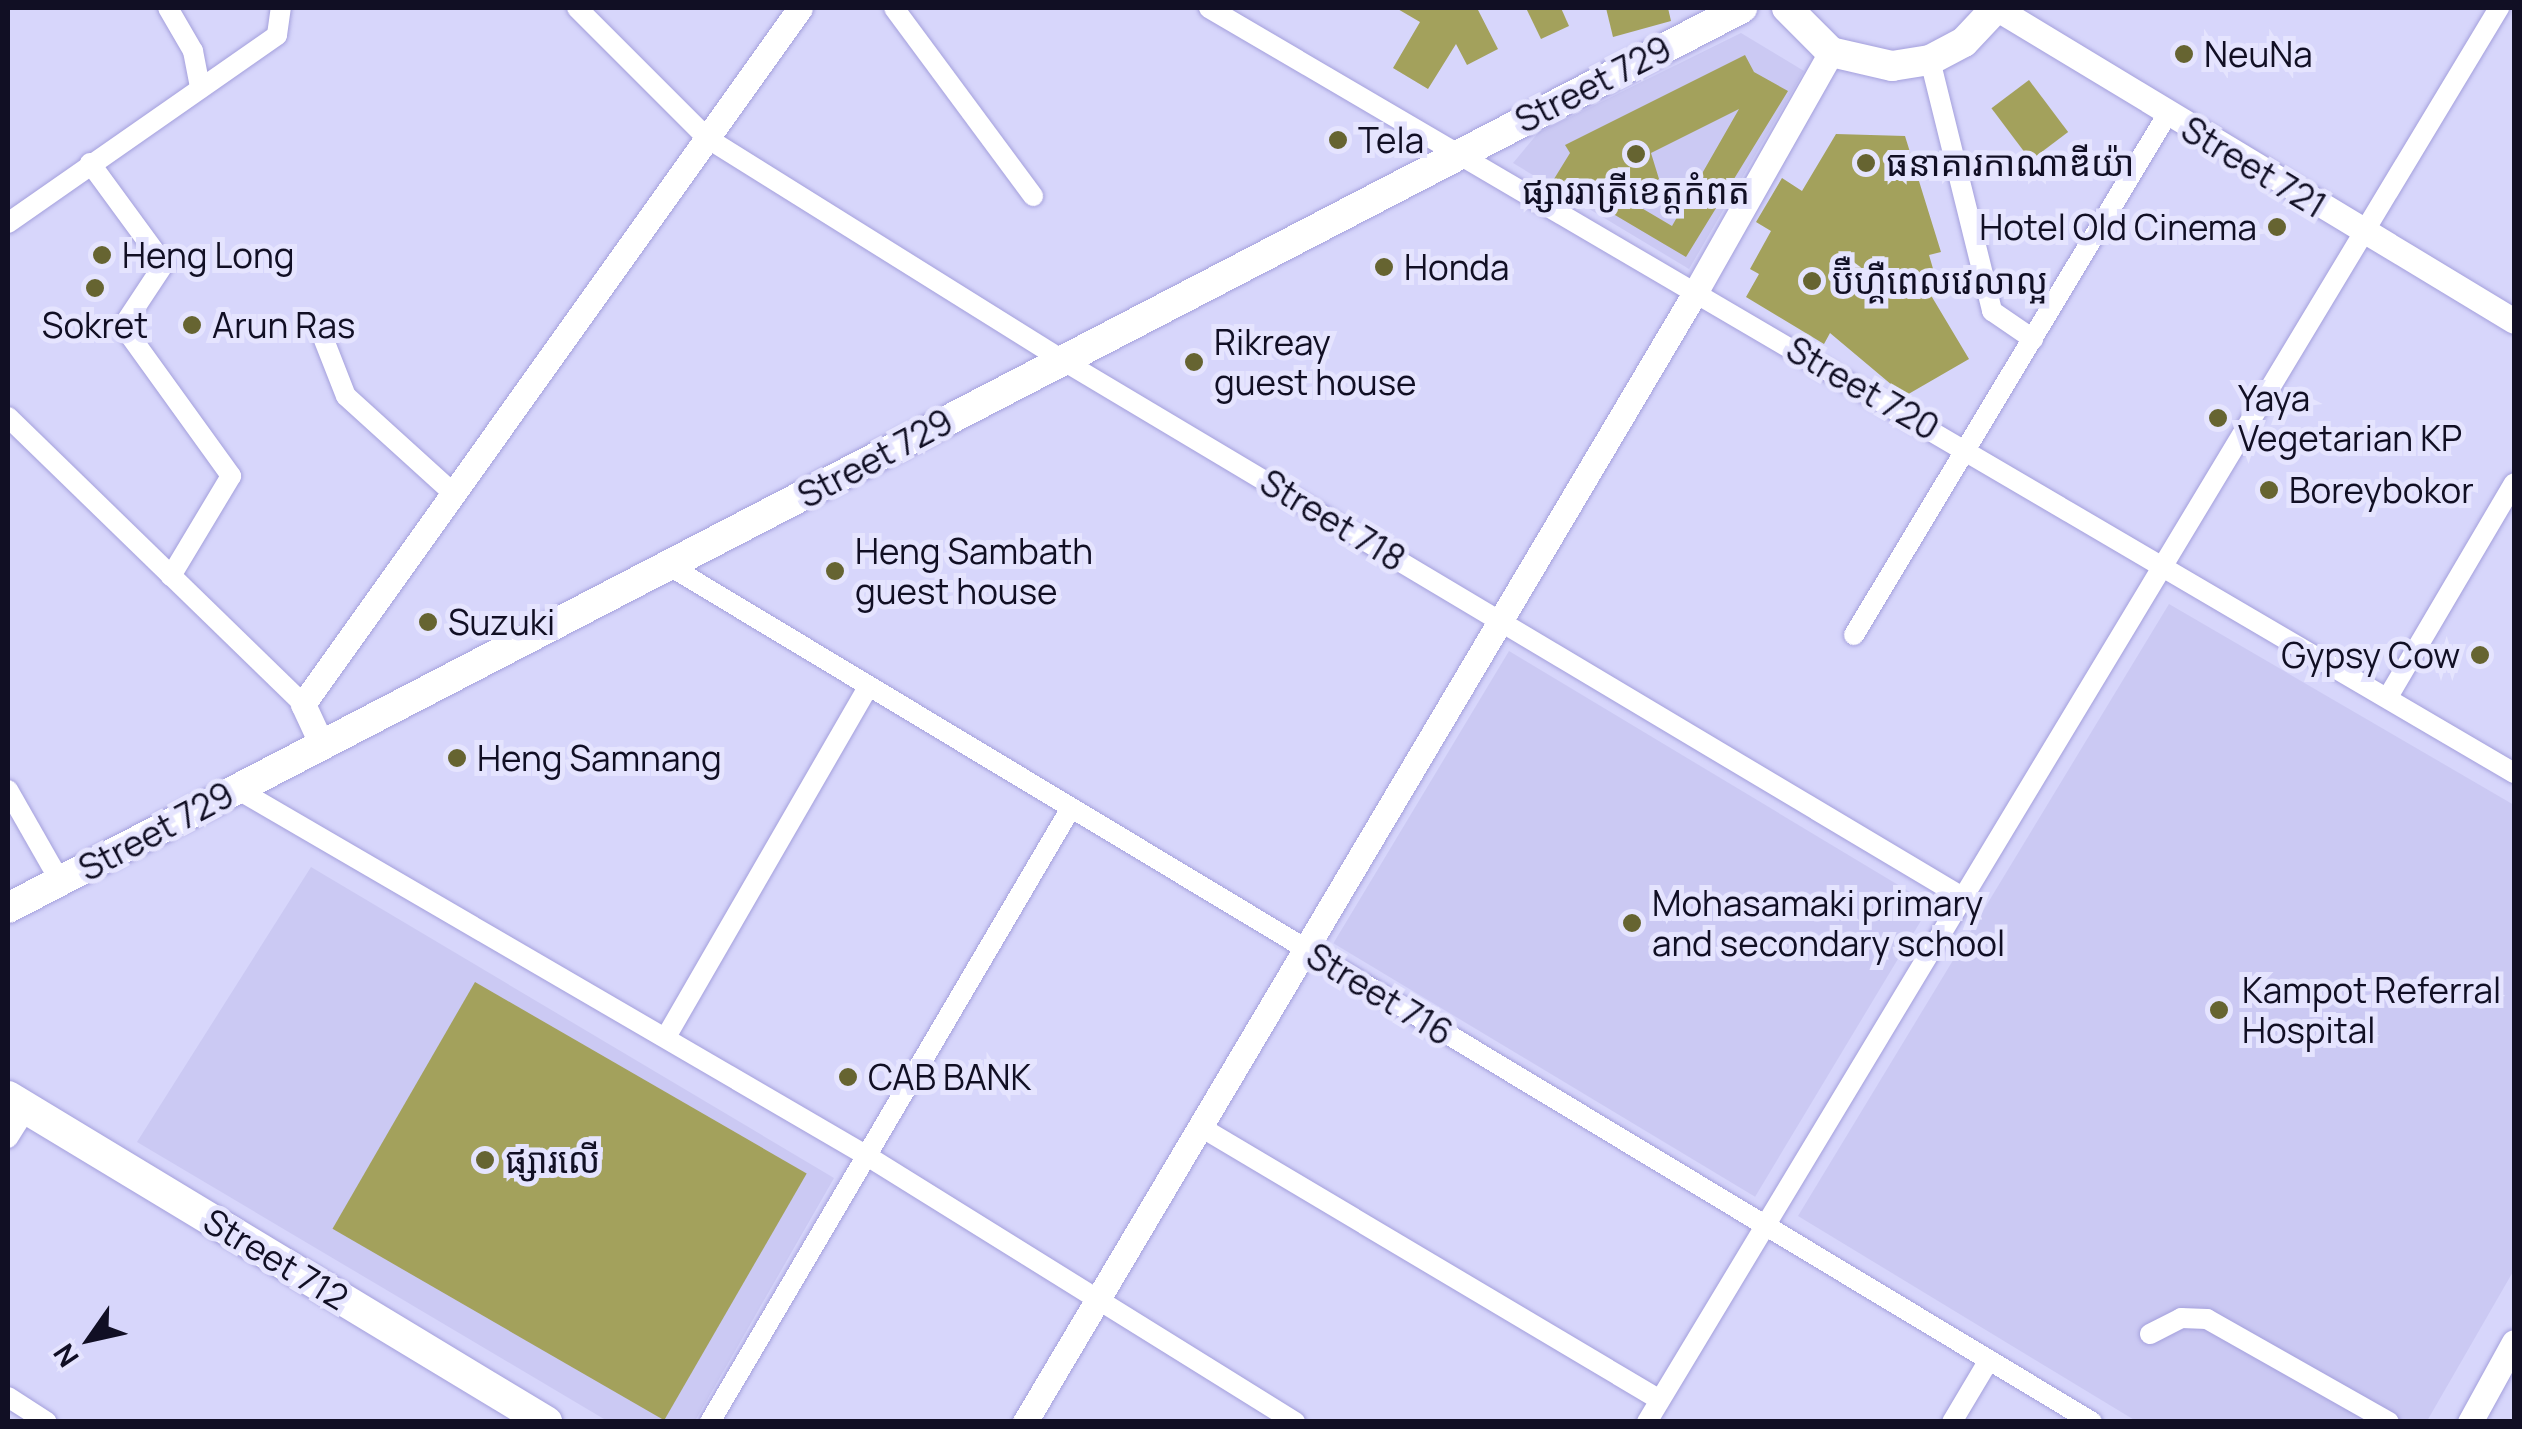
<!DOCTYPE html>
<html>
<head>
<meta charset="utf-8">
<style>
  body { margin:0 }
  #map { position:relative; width:2522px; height:1429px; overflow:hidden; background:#d7d6fb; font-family:Manrope,"Noto Sans Khmer",sans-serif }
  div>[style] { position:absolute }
  .built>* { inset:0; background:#cbc9f3; transform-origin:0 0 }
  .building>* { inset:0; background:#a3a15c; transform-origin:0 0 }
  .roads { filter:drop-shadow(0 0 2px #a4a0dc) drop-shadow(0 0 2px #a4a0dc) }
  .minor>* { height:20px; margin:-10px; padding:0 10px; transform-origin:10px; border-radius:10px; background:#fff }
  .tertiary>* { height:25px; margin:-12.5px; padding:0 12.5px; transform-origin:12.5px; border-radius:12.5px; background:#fff }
  .primary>* { height:30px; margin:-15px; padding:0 15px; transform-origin:15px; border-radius:15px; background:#fff }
  .trunk>* { height:32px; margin:-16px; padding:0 16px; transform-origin:16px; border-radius:16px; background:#fff }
  .dots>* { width:28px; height:28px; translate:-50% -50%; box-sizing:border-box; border:5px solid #e5e4fe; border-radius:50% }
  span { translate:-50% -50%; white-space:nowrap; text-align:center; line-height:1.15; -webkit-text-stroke:10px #e5e4fe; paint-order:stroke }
  .poi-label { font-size:35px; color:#110f24 }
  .left { translate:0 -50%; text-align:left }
  .right { translate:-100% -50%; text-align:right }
  .street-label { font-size:35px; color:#110f24 }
  .frame { position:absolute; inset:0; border:10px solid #110f24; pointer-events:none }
  .north { position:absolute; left:40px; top:1289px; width:100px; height:100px; -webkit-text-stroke:8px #e5e4fe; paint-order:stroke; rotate:236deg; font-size:28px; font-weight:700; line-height:40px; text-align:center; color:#110f24 }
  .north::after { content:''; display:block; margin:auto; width:35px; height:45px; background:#110f24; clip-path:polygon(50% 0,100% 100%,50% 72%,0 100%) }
</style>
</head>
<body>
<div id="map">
  <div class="built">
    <div style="clip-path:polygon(1741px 33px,1804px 71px,1689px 269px,1513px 163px,1538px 133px)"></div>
    <div style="clip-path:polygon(2169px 604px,2514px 805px,2514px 1270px,2427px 1421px,2136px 1421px,1798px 1216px)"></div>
    <div style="left:1509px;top:651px;width:492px;height:341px;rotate:31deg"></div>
    <div style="clip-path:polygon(311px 867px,834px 1178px,695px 1421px,609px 1422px,137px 1142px)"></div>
  </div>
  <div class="building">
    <div style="clip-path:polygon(1396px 8px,1477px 8px,1498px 49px,1467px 65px,1456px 44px,1428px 89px,1393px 68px,1420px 22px)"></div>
    <div style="clip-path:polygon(1526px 8px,1561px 8px,1569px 26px,1541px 39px)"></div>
    <div style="clip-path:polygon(1606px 8px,1668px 8px,1671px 21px,1613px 37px)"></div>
    <div style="clip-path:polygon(evenodd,1745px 55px,1754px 72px,1788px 91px,1686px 257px,1554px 179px,1570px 153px,1565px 145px,1745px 55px,1739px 109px,1672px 226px,1628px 200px,1659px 179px,1651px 153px,1739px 109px)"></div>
    <div style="left:2029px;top:80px;width:65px;height:47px;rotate:53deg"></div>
    <div style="clip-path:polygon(1836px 134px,1905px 136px,1941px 252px,1929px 255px,1939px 289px,1929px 292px,1969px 359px,1905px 396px,1830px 333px,1824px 344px,1746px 297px,1759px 274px,1750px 269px,1771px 231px,1756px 222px,1782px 178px,1802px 191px)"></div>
    <div style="left:475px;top:982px;width:383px;height:285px;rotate:30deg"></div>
  </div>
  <div class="roads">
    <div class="minor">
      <div style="left:168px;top:8px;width:50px;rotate:59.8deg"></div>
      <div style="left:193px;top:51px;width:38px;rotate:79deg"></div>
      <div style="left:577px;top:8px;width:184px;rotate:45deg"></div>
      <div style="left:707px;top:138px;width:419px;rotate:32deg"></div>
      <div style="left:1062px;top:360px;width:1048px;rotate:30.82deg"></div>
      <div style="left:894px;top:8px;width:234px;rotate:53.5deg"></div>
      <div style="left:1209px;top:8px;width:1513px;rotate:30.38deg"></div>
      <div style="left:1930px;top:60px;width:259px;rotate:76.1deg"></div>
      <div style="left:1992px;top:311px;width:50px;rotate:34.3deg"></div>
      <div style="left:90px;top:163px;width:125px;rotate:53.8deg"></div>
      <div style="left:164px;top:264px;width:74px;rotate:123.5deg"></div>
      <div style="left:123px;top:326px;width:185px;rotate:54.2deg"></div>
      <div style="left:231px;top:476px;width:117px;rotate:121deg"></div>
      <div style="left:8px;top:223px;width:328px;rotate:-34.9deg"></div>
      <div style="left:277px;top:35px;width:27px;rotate:-82deg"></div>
      <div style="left:324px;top:340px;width:60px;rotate:68.6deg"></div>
      <div style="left:346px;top:396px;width:144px;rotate:42.2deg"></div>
      <div style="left:8px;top:417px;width:412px;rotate:44.2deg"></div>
      <div style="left:668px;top:565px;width:1662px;rotate:31.04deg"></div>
      <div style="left:1854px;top:635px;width:607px;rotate:-58.96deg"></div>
      <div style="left:2388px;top:697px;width:248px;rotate:-59.5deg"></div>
      <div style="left:237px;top:789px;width:726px;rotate:30.21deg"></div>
      <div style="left:864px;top:1154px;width:508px;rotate:31.87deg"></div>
      <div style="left:8px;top:790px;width:105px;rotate:60.3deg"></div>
      <div style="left:666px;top:1037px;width:405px;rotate:-60deg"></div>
      <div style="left:1199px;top:1126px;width:536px;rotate:30.73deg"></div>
      <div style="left:8px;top:1138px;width:34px;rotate:-58deg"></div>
      <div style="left:2150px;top:1334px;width:35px;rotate:-27deg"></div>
      <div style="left:2181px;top:1318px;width:26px;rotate:2deg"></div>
      <div style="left:2207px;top:1319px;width:209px;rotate:29.5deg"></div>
      <div style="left:8px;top:1397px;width:46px;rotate:32.7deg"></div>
      <div style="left:710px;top:1422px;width:712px;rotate:-59.55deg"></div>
      <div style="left:1647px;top:1422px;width:1651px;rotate:-58.93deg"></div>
      <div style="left:1952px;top:1422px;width:72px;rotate:-59.2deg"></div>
    </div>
    <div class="tertiary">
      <div style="left:1996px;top:8px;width:605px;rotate:31.14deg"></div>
      <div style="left:322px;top:745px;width:45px;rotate:-114.9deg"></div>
      <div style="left:303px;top:704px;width:855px;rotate:-54.47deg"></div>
      <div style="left:1025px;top:1422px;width:1315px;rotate:-59.32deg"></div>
      <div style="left:1696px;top:291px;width:274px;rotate:-60.5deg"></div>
      <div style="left:2470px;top:1422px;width:91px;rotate:-61.2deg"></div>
    </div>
    <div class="primary">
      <div style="left:1787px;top:8px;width:62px;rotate:45deg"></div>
      <div style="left:1831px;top:52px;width:63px;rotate:12.9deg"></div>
      <div style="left:1892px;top:66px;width:38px;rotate:-9deg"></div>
      <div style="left:1930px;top:60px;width:38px;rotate:-28deg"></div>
      <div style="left:1964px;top:42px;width:47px;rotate:-46.7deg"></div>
      <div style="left:8px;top:908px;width:1954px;rotate:-27.43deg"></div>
    </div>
    <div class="trunk">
      <div style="left:8px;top:1097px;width:629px;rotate:31.14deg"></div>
    </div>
  </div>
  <div class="dots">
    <div style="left:2184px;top:54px;background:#666431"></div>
    <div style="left:1338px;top:140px;background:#666431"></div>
    <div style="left:1636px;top:154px;background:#666431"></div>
    <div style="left:1866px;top:163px;background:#666431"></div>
    <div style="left:2277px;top:227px;background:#666431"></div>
    <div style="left:102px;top:255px;background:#666431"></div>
    <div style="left:1384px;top:267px;background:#666431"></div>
    <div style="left:1812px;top:281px;background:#666431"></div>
    <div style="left:95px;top:288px;background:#666431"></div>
    <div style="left:192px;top:325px;background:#666431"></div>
    <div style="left:1194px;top:362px;background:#666431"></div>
    <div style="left:2218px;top:418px;background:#666431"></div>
    <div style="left:2269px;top:490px;background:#666431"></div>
    <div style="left:835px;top:571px;background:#666431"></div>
    <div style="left:428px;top:622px;background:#666431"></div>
    <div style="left:2480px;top:655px;background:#666431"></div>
    <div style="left:457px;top:758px;background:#666431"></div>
    <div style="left:1632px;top:923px;background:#666431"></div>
    <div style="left:2219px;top:1010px;background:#666431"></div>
    <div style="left:848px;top:1077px;background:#666431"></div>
    <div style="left:485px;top:1160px;background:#666431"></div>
  </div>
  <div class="poi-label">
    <span class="left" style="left:2204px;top:54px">NeuNa</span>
    <span class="left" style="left:1358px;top:140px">Tela</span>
    <span class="left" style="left:1886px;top:163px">ធនាគារកាណាឌីយ៉ា</span>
    <span style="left:1636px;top:191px">ផ្សាររាត្រីខេត្តកំពត</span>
    <span class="right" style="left:2257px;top:227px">Hotel Old Cinema</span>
    <span class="left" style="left:122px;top:255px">Heng Long</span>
    <span class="left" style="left:1404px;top:267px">Honda</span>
    <span class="left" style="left:1832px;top:281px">ប៊ឺហ្គឺពេលវេលាល្អ</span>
    <span style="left:95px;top:325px">Sokret</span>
    <span class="left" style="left:212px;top:325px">Arun Ras</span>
    <span class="left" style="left:1214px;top:362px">Rikreay<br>guest house</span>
    <span class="left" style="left:2238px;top:418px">Yaya<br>Vegetarian KP</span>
    <span class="left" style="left:2289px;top:490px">Boreybokor</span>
    <span class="left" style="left:855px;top:571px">Heng Sambath<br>guest house</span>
    <span class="left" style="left:448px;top:622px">Suzuki</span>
    <span class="right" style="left:2460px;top:655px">Gypsy Cow</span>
    <span class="left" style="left:477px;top:758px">Heng Samnang</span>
    <span class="left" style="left:1652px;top:923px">Mohasamaki primary<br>and secondary school</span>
    <span class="left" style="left:2242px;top:1010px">Kampot Referral<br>Hospital</span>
    <span class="left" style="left:868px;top:1077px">CAB BANK</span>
    <span class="left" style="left:505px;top:1160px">ផ្សារលើ</span>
  </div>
  <div class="street-label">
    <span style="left:1593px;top:84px;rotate:-27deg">Street 729</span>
    <span style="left:2254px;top:167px;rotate:31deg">Street 721</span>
    <span style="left:1863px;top:388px;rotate:30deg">Street 720</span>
    <span style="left:875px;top:458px;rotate:-28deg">Street 729</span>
    <span style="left:1333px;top:520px;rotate:31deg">Street 718</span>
    <span style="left:156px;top:831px;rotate:-28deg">Street 729</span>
    <span style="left:1380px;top:994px;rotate:31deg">Street 716</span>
    <span style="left:276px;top:1259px;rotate:31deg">Street 712</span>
  </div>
  <div class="frame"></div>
  <div class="north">N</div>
</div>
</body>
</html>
